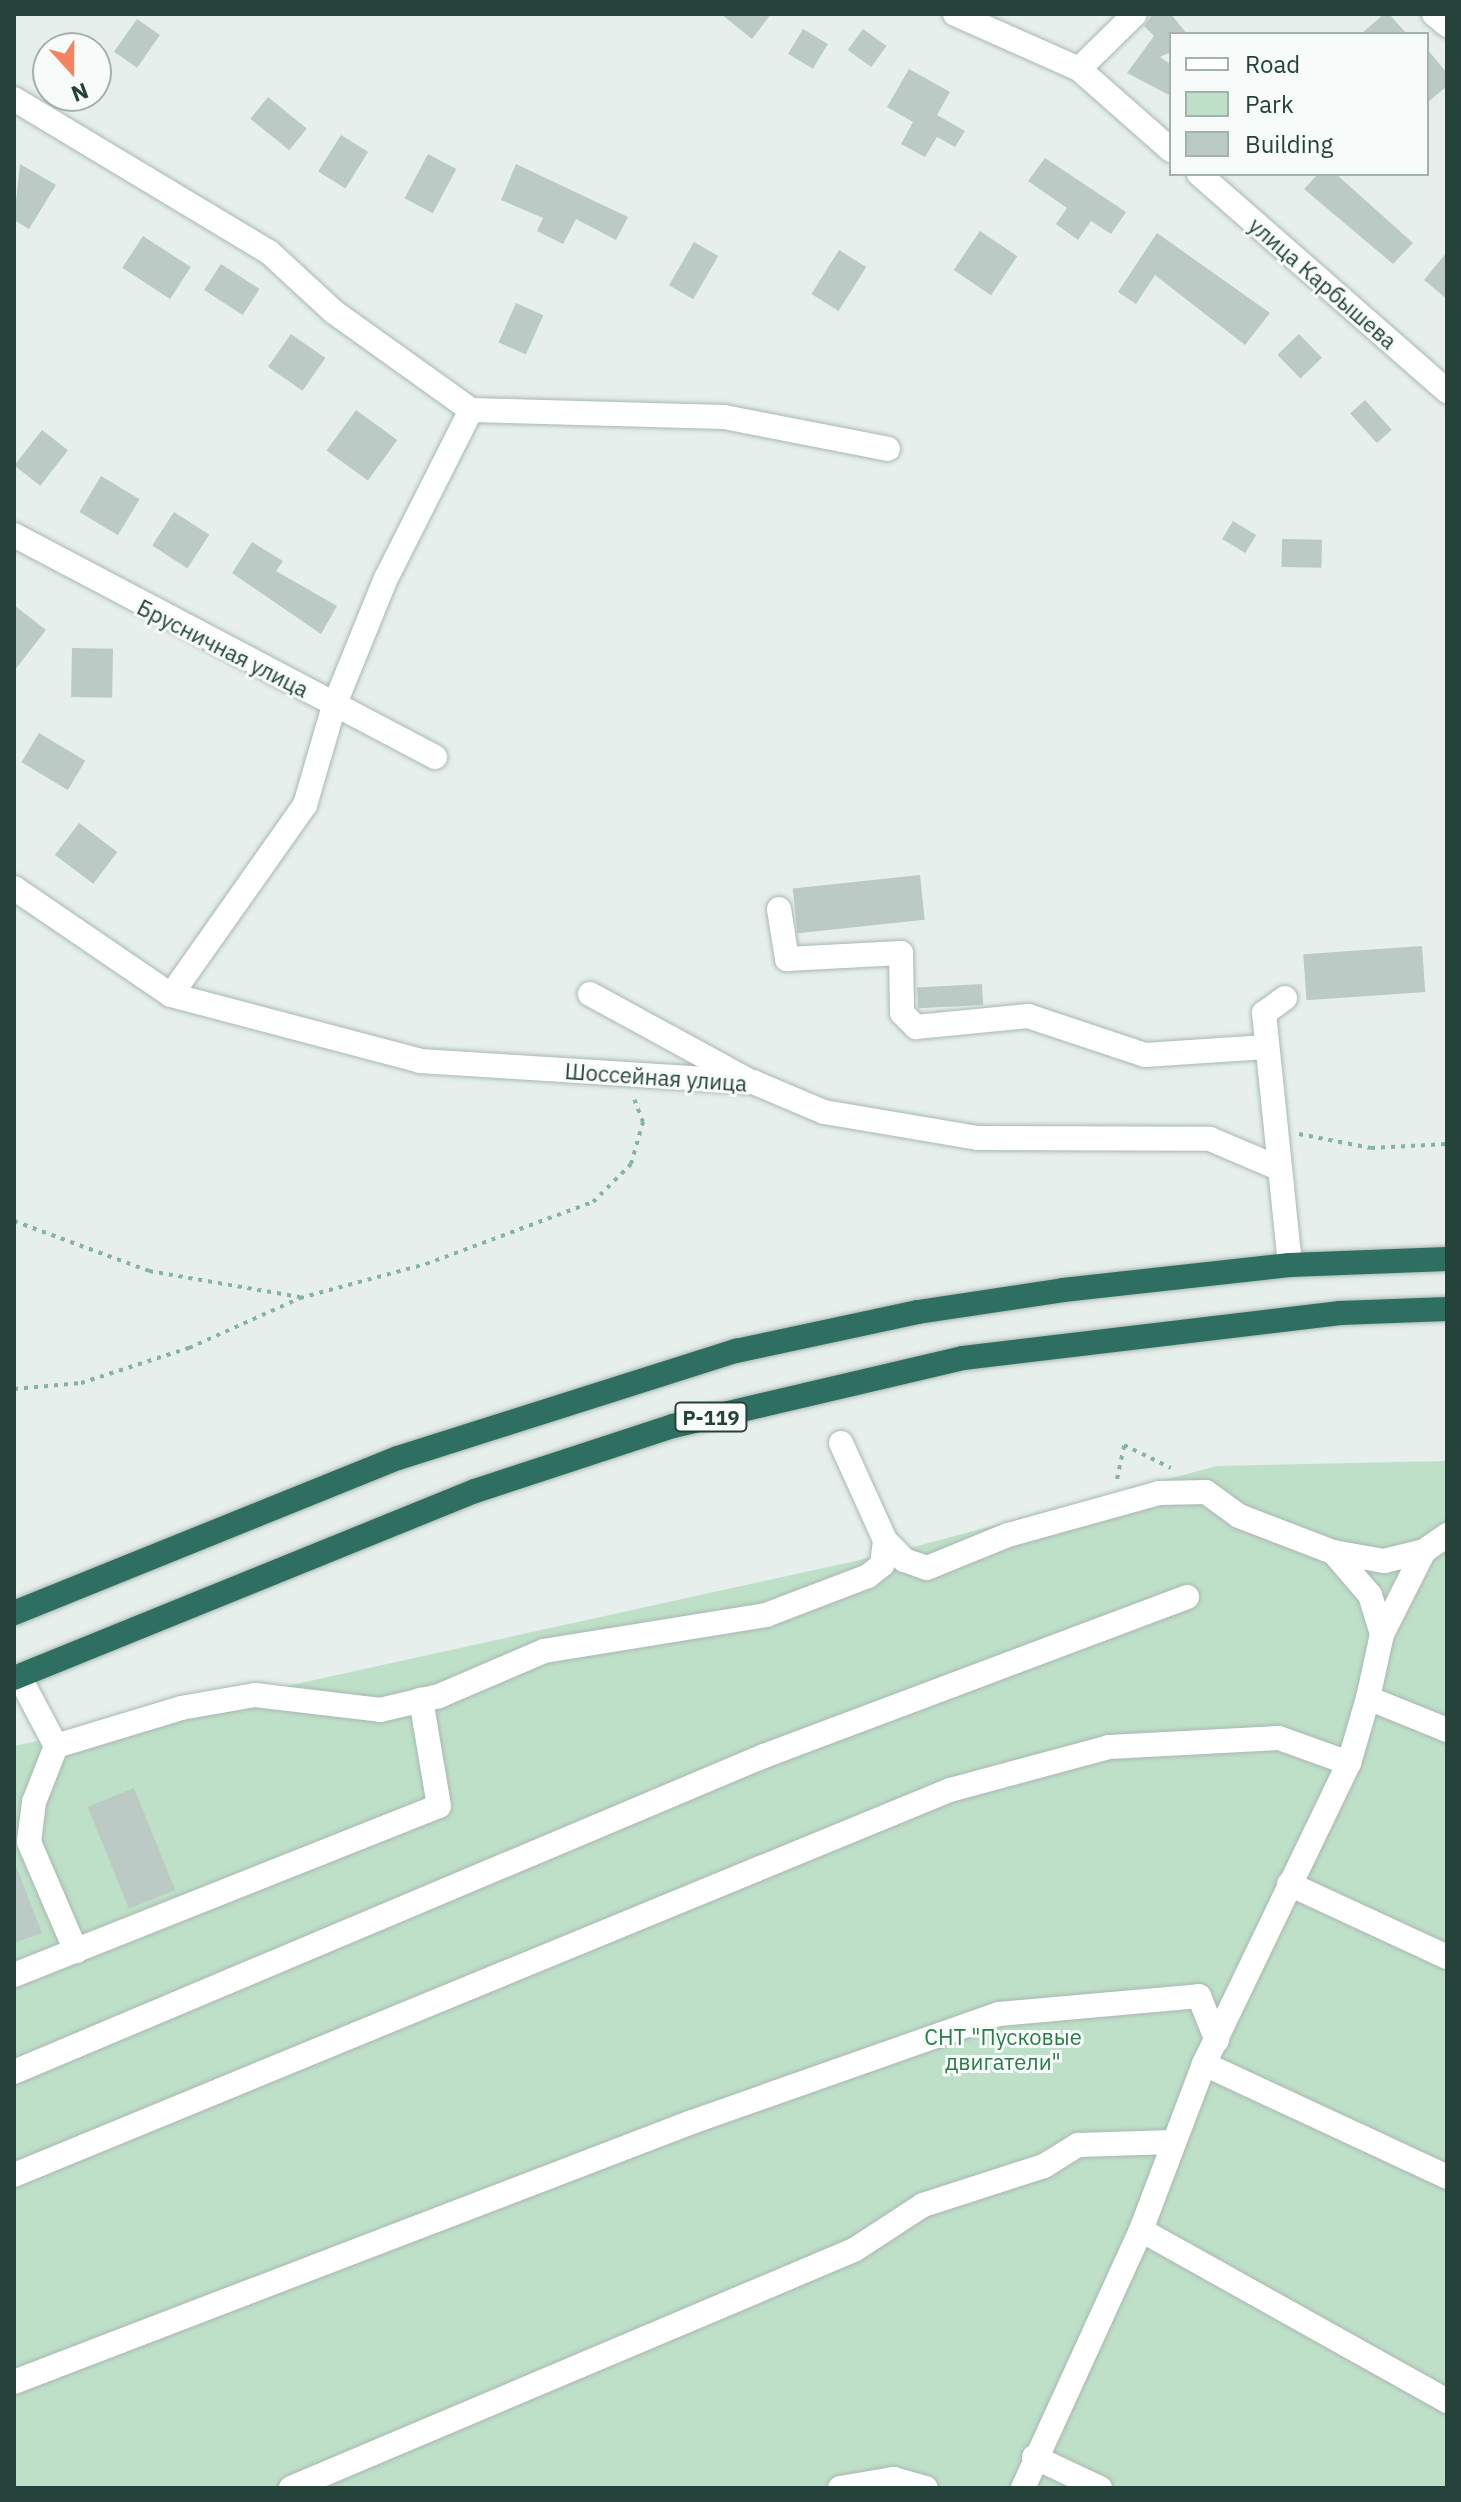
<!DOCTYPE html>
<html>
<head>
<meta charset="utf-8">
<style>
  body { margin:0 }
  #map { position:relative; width:1461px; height:2502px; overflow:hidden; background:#e6efeb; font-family:"IBM Plex Sans",sans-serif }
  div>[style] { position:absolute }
  .green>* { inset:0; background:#bfe0c8 }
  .building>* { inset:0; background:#bbcac4; transform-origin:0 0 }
  .path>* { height:4px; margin-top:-2px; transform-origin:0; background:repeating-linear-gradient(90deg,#86b3a5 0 4px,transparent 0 10px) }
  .roads { filter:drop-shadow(0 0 2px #a8b8b2) drop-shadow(0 0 2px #a8b8b2) }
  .minor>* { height:24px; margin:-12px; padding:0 12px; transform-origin:12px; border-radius:12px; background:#fff }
  .highway>* { height:24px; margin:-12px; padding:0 12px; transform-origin:12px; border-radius:12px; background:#2f6f62 }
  span { translate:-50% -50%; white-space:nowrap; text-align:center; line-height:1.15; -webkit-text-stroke:6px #f7fbf9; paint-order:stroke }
  .shield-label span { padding:2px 6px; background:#f7fbf9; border:2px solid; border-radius:6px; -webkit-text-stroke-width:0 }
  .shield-label { font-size:20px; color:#24423a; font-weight:700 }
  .street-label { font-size:22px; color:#24423a }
  .park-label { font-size:22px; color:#2d7a4b }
  .frame { position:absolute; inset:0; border:16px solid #24423a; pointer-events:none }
  .legend { position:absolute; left:1169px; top:32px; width:260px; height:144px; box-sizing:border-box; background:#f7fbf9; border:2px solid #a3b1ad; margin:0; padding:10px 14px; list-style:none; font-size:24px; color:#24423a }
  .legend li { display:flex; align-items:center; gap:16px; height:40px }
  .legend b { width:40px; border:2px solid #a3b1ad }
  .north { position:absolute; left:32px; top:32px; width:80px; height:80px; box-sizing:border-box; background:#f7fbf9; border:2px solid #a3b1ad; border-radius:50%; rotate:159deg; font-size:22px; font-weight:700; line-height:32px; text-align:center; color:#24423a }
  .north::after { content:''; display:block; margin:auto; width:28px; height:36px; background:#f4845f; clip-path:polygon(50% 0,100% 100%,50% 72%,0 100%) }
</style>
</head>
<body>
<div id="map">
  <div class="green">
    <div style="clip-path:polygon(1447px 1461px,1447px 2488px,14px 2488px,14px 1746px,887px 1554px,1217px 1466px)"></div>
  </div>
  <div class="building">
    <div style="clip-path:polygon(721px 14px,771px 14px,752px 39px)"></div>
    <div style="clip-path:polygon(1153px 14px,1171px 14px,1187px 34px,1171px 34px,1171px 52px,1160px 57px,1171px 65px,1171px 96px,1127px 73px,1154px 36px,1144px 26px)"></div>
    <div style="clip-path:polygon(1384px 14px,1389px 14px,1407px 34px,1361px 34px)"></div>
    <div style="left:137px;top:19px;width:28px;height:40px;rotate:35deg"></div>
    <div style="left:803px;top:29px;width:29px;height:29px;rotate:31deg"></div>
    <div style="left:863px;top:29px;width:29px;height:26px;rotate:36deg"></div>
    <div style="clip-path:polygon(1427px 49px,1447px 73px,1447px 86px,1427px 103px)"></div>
    <div style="clip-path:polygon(909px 69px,950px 92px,937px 115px,965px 131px,955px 147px,937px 137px,925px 157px,901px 144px,913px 122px,887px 107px)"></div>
    <div style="left:268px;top:97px;width:50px;height:28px;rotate:39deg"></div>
    <div style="left:341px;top:135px;width:32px;height:43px;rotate:32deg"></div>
    <div style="left:428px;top:154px;width:32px;height:50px;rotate:28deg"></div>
    <div style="clip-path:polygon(1045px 158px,1126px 212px,1111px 234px,1091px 221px,1078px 240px,1056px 224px,1067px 208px,1028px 181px)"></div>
    <div style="clip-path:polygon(20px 164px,56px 185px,29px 229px,14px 220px)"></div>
    <div style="clip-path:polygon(516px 164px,628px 217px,616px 240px,576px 219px,563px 244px,537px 231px,543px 218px,501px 200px)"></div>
    <div style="clip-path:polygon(1318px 174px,1336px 174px,1413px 243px,1393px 264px,1304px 189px)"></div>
    <div style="left:980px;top:231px;width:45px;height:47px;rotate:34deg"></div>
    <div style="clip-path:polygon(1157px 233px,1270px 313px,1245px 345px,1155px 275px,1136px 304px,1118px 292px)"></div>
    <div style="left:143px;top:236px;width:57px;height:38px;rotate:33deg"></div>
    <div style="left:694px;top:242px;width:28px;height:50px;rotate:30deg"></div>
    <div style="left:839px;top:250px;width:32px;height:52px;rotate:32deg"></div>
    <div style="clip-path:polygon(1447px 252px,1447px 299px,1424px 280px)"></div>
    <div style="left:221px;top:264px;width:46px;height:31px;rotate:33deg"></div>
    <div style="left:516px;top:303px;width:30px;height:43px;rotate:24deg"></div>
    <div style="left:291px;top:334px;width:42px;height:40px;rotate:35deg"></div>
    <div style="left:1299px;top:334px;width:33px;height:30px;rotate:46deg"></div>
    <div style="left:1365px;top:400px;width:40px;height:20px;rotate:48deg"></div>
    <div style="left:356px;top:410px;width:51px;height:50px;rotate:36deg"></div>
    <div style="left:42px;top:430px;width:33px;height:45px;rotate:38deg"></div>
    <div style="left:101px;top:476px;width:45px;height:42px;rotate:31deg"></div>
    <div style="left:174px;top:512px;width:42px;height:40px;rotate:33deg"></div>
    <div style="left:1233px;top:521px;width:27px;height:21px;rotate:31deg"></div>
    <div style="left:1282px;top:539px;width:40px;height:28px;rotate:1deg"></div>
    <div style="clip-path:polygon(252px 542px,283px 561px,276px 571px,337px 606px,321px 634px,232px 573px)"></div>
    <div style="clip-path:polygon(14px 605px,46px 630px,14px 671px)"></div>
    <div style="left:72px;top:648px;width:41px;height:49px;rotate:1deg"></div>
    <div style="left:39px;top:733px;width:54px;height:34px;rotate:31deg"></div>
    <div style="left:79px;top:823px;width:48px;height:40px;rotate:37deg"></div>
    <div style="left:920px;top:875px;width:45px;height:128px;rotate:84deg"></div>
    <div style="left:1422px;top:946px;width:46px;height:119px;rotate:86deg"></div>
    <div style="left:982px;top:984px;width:21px;height:65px;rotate:87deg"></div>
    <div style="left:134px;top:1788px;width:110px;height:50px;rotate:68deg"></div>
    <div style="clip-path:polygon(14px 1861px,42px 1933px,14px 1943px)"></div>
  </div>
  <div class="path">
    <div style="left:1299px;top:1134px;width:73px;rotate:11deg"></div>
    <div style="left:1371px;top:1148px;width:76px;rotate:-3deg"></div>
    <div style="left:14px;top:1221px;width:144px;rotate:20.3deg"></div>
    <div style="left:149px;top:1271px;width:153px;rotate:9.8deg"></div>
    <div style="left:14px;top:1389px;width:67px;rotate:-5.1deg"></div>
    <div style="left:81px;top:1383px;width:114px;rotate:-18deg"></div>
    <div style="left:189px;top:1348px;width:122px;rotate:-24.2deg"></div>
    <div style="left:300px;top:1298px;width:131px;rotate:-15.1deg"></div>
    <div style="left:426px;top:1264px;width:178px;rotate:-20.4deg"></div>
    <div style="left:593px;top:1202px;width:54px;rotate:-45deg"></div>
    <div style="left:631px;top:1164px;width:44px;rotate:-74.1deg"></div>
    <div style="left:643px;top:1122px;width:28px;rotate:-111deg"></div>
    <div style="left:1117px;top:1479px;width:35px;rotate:-78deg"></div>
    <div style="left:1124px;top:1445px;width:52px;rotate:26.1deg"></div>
  </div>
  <div class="roads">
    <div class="minor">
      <div style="left:955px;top:14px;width:136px;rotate:23.9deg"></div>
      <div style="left:1079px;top:69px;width:123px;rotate:41.4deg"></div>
      <div style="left:1434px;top:14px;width:17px;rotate:40deg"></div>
      <div style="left:1079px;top:69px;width:78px;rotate:-44.5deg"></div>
      <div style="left:14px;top:99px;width:297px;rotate:31deg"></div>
      <div style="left:269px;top:252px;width:88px;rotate:42.7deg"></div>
      <div style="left:334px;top:312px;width:168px;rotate:35.6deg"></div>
      <div style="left:471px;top:410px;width:188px;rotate:116.8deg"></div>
      <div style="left:386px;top:578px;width:138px;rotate:112.1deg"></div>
      <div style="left:334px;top:706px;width:103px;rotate:106.3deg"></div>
      <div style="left:305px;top:805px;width:232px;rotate:125.2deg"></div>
      <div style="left:1199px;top:174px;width:330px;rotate:41.2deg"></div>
      <div style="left:471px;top:410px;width:253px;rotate:1.6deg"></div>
      <div style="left:724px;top:417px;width:167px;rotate:11deg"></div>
      <div style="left:14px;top:535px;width:476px;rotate:27.8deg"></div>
      <div style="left:14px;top:888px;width:190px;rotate:34.3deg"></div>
      <div style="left:171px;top:995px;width:258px;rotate:14.8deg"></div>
      <div style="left:420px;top:1061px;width:334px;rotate:3.6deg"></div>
      <div style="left:753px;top:1082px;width:77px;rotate:22.9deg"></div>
      <div style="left:824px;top:1112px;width:156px;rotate:9.6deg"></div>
      <div style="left:978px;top:1138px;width:232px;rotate:0.2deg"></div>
      <div style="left:1210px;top:1139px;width:72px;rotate:23deg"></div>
      <div style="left:779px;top:909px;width:51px;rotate:80.9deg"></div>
      <div style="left:787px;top:959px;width:114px;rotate:-3deg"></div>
      <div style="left:901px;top:953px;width:60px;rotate:89deg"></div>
      <div style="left:902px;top:1013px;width:20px;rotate:45deg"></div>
      <div style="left:916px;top:1027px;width:113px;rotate:-5.6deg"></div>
      <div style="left:1028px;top:1016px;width:123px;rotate:18.4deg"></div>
      <div style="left:1145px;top:1055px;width:121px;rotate:-3.8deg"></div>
      <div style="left:590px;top:994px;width:178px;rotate:28.6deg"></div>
      <div style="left:1285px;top:998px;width:26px;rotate:144deg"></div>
      <div style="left:1264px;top:1013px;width:253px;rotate:84.1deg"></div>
      <div style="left:841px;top:1443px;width:107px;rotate:65.6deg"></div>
      <div style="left:885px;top:1540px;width:28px;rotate:46deg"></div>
      <div style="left:904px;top:1560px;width:24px;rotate:19deg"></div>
      <div style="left:927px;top:1568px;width:87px;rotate:-22.2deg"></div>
      <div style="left:1008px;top:1535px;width:157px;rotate:-15.5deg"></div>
      <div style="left:1159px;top:1493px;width:47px;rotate:-1.2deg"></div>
      <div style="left:1206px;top:1492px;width:41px;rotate:36deg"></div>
      <div style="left:1239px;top:1516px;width:101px;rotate:21deg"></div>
      <div style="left:1333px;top:1552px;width:52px;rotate:10deg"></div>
      <div style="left:1384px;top:1561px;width:41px;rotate:-14deg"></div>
      <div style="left:1447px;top:1535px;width:28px;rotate:145deg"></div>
      <div style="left:1424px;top:1551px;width:93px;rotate:116.8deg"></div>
      <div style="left:1382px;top:1634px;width:66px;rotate:102.3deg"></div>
      <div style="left:1368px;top:1698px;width:85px;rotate:22.1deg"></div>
      <div style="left:1333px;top:1552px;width:57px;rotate:49.3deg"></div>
      <div style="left:1370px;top:1595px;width:41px;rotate:72.9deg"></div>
      <div style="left:19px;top:1676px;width:79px;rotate:62.1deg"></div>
      <div style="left:56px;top:1746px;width:131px;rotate:-16.9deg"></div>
      <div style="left:181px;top:1708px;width:75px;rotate:-10deg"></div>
      <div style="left:255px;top:1695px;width:126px;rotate:6.8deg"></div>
      <div style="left:380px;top:1710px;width:61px;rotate:-13.3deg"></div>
      <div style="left:439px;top:1696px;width:114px;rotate:-23.2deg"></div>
      <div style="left:544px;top:1651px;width:225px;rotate:-9.2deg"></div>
      <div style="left:766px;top:1615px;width:109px;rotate:-20.9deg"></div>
      <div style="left:868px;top:1576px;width:18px;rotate:-38deg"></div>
      <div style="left:882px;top:1565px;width:25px;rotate:-83deg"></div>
      <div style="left:56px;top:1746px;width:60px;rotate:111.4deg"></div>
      <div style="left:34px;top:1802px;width:40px;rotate:97.1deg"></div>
      <div style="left:29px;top:1842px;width:119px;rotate:66.7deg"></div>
      <div style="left:1289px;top:1884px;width:174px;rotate:24.8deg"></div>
      <div style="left:14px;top:1975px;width:457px;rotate:-21.7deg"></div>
      <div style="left:439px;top:1806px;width:108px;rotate:-99.6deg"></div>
      <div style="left:1204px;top:2064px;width:268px;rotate:24.9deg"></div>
      <div style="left:14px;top:2072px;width:814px;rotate:-22.85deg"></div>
      <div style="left:764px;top:1756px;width:452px;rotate:-20.6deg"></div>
      <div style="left:14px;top:2175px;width:1012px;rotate:-22.36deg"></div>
      <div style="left:950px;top:1790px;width:165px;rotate:-15.1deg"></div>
      <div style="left:1109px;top:1747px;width:170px;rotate:-3deg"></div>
      <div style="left:1279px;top:1738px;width:74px;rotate:19.7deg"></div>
      <div style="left:1141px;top:2230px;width:351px;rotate:29.2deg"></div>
      <div style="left:14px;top:2382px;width:726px;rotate:-20.98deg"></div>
      <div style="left:692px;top:2122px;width:325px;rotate:-19.4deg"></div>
      <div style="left:999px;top:2014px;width:201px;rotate:-5.1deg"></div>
      <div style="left:1199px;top:1996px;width:48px;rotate:68.2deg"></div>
      <div style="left:1034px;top:2457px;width:73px;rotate:25.2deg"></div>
      <div style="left:291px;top:2488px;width:611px;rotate:-22.92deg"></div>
      <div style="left:854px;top:2250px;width:82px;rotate:-33.1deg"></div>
      <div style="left:923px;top:2205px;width:127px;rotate:-17.9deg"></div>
      <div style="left:1044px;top:2166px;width:40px;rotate:-32deg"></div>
      <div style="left:1078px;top:2145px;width:94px;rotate:-1.8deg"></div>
      <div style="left:840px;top:2488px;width:55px;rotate:-9.5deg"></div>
      <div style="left:894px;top:2479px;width:33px;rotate:16deg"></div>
      <div style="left:1023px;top:2488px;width:284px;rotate:-65.4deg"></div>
      <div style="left:1141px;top:2230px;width:178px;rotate:-69.2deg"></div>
      <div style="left:1204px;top:2064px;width:334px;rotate:-64.3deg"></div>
      <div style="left:1349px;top:1763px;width:68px;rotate:-73.7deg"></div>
    </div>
    <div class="highway">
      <div style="left:14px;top:1613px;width:414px;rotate:-22deg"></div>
      <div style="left:398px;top:1458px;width:355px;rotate:-17.6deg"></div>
      <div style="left:736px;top:1351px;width:186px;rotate:-12.1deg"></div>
      <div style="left:918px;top:1312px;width:147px;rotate:-8.6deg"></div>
      <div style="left:1063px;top:1290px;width:228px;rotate:-6.3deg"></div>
      <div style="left:1290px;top:1265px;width:157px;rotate:-2.2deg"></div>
      <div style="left:14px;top:1678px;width:497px;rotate:-22.1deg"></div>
      <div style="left:475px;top:1491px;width:208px;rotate:-18.2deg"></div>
      <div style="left:673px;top:1426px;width:298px;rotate:-13.2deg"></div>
      <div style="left:963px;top:1358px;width:380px;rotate:-6.8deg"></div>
      <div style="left:1340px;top:1313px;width:107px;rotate:-2.1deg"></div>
    </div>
  </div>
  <div class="shield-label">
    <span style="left:711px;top:1417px">Р-119</span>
  </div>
  <div class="street-label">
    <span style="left:1323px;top:283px;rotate:41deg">улица Карбышева</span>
    <span style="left:223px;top:648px;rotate:27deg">Брусничная улица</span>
    <span style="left:656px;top:1077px;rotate:4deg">Шоссейная улица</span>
  </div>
  <div class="park-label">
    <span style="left:1003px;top:2049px">СНТ "Пусковые<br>двигатели"</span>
  </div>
  <div class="frame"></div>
  <ul class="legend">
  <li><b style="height:10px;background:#fff"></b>Road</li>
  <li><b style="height:22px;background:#bfe0c8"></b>Park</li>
  <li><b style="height:22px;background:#bbcac4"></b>Building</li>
  </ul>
  <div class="north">N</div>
</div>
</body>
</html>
